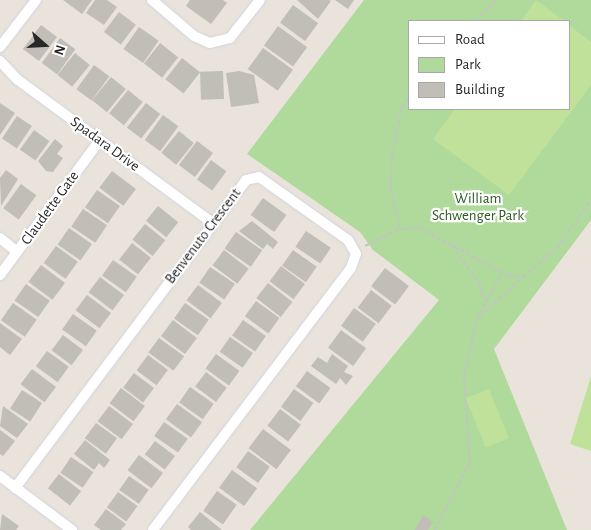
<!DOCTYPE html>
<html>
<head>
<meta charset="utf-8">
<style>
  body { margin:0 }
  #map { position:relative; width:591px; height:530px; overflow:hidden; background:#e9e3db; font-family:"Alegreya Sans",sans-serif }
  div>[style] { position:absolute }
  .green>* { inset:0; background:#afda9c }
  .pitch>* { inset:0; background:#c0e199; transform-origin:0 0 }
  .building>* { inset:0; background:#c1bdb7; transform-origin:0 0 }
  .path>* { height:2px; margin-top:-1px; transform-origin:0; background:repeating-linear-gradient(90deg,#c3c3c3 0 4px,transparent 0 6.5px) }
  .roads { filter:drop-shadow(0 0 1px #d0d3df) drop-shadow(0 0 1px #d0d3df) }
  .minor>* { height:10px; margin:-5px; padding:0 5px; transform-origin:5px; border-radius:5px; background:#fff }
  span { translate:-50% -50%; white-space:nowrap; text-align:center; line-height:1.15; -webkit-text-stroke:4.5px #fff; paint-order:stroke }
  .street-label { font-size:15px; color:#282828 }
  .park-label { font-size:15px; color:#2b5c20 }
  .legend { position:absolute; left:408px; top:20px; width:162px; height:90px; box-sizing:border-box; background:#fff; border:1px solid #a9a9a9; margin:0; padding:6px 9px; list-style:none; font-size:15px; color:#282828 }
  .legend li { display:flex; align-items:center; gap:10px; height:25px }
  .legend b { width:25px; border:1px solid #a9a9a9 }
  .north { position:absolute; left:20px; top:20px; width:50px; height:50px; -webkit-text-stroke:4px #fff; paint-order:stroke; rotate:109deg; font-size:14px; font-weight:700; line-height:20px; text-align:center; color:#282828 }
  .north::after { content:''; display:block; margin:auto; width:18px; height:22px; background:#282828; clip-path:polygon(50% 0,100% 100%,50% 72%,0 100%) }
</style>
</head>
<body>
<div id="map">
  <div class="green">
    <div style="clip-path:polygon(evenodd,364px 0,591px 0,591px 220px,494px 349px,567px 530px,250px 530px,439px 300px,373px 250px,360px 232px,247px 154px,364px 0,410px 21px,570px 21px,570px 109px,410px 109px,410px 21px)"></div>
  </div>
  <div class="pitch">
    <div style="clip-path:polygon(536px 0,564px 21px,521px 21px)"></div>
    <div style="clip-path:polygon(570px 26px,591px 42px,591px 85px,509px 195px,433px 139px,455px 109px,570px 109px)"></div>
    <div style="clip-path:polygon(591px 376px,591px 451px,570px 444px)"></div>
    <div style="left:489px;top:389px;width:53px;height:25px;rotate:68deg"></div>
  </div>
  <div class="building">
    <div style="clip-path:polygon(63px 0,92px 0,82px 14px)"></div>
    <div style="clip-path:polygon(95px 0,107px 0,117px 7px,104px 25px,86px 13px)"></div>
    <div style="clip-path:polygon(190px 0,223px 0,227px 3px,211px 24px,186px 6px)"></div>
    <div style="clip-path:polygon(297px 0,329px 0,331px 1px,318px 19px)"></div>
    <div style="clip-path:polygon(335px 0,354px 0,348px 9px)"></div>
    <div style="left:293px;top:5px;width:31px;height:22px;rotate:36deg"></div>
    <div style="left:119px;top:12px;width:21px;height:25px;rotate:37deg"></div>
    <div style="left:41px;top:25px;width:20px;height:30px;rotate:37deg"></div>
    <div style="left:278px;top:26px;width:36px;height:24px;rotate:36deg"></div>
    <div style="left:139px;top:27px;width:24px;height:27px;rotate:35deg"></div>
    <div style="left:60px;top:38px;width:19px;height:31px;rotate:36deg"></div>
    <div style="left:160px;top:43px;width:23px;height:26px;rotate:38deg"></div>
    <div style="left:263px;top:48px;width:37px;height:26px;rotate:36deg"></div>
    <div style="left:75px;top:53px;width:19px;height:28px;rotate:39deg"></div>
    <div style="left:182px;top:58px;width:23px;height:27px;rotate:38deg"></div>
    <div style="left:94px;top:65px;width:19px;height:30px;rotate:36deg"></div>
    <div style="left:223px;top:71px;width:28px;height:23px;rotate:88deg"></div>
    <div style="clip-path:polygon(239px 71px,254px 75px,259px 103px,231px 107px,226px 73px)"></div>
    <div style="left:111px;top:77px;width:19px;height:30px;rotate:39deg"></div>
    <div style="left:128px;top:90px;width:19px;height:30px;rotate:39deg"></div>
    <div style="clip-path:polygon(0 103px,15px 113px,0 135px)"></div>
    <div style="left:146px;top:103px;width:18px;height:31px;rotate:38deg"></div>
    <div style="left:163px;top:115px;width:19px;height:31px;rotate:36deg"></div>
    <div style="left:17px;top:116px;width:18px;height:27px;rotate:34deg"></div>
    <div style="left:34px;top:130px;width:19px;height:24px;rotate:36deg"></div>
    <div style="left:179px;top:131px;width:19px;height:28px;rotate:39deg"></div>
    <div style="clip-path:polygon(55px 139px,63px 146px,57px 154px,63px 158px,53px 172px,46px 171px,38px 161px)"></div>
    <div style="left:197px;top:141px;width:20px;height:30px;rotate:37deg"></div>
    <div style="left:211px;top:160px;width:19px;height:24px;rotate:36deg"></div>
    <div style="clip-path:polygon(6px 170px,18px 179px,1px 206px,0 178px)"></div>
    <div style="left:112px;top:171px;width:30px;height:21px;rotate:37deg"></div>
    <div style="left:21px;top:184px;width:19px;height:30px;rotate:36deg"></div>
    <div style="left:97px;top:190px;width:28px;height:21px;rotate:35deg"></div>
    <div style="left:263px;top:198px;width:29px;height:21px;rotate:36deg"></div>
    <div style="left:158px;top:206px;width:26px;height:19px;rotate:39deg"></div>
    <div style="left:83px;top:209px;width:29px;height:21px;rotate:34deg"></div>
    <div style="clip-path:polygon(252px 221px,278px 242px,273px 249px,267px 244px,263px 249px,239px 231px)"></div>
    <div style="left:145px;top:224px;width:26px;height:20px;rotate:39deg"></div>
    <div style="left:69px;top:228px;width:28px;height:20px;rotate:35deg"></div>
    <div style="left:306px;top:231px;width:30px;height:19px;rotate:34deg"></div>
    <div style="left:236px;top:232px;width:32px;height:20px;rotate:35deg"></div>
    <div style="left:132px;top:243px;width:24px;height:21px;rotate:38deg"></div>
    <div style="left:56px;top:246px;width:27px;height:21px;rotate:36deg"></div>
    <div style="left:224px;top:250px;width:31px;height:19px;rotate:37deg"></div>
    <div style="left:293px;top:250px;width:29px;height:19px;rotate:35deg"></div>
    <div style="left:113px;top:260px;width:29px;height:19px;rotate:35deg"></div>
    <div style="left:41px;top:265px;width:30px;height:21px;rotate:37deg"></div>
    <div style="left:281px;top:266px;width:30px;height:19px;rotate:37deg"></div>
    <div style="left:210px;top:267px;width:30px;height:19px;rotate:34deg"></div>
    <div style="left:385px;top:268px;width:30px;height:23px;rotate:37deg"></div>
    <div style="left:100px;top:277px;width:30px;height:19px;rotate:37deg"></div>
    <div style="left:268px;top:283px;width:31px;height:19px;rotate:38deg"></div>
    <div style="left:26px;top:284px;width:29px;height:20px;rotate:35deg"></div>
    <div style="left:198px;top:285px;width:30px;height:19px;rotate:37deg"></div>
    <div style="left:371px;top:290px;width:26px;height:22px;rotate:37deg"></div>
    <div style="left:87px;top:295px;width:30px;height:19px;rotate:37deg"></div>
    <div style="left:256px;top:301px;width:29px;height:19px;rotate:36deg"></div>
    <div style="left:13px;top:303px;width:29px;height:21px;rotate:35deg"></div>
    <div style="left:185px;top:303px;width:29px;height:19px;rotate:35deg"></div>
    <div style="left:354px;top:308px;width:27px;height:22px;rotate:36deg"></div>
    <div style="left:73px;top:314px;width:29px;height:19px;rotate:35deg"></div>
    <div style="left:173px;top:320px;width:30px;height:20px;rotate:37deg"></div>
    <div style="left:243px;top:320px;width:28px;height:19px;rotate:35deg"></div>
    <div style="clip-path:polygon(0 323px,22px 339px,10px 355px,0 347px)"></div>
    <div style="left:341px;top:330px;width:31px;height:22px;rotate:36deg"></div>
    <div style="left:63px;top:335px;width:25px;height:19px;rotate:37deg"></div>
    <div style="left:230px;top:337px;width:28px;height:18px;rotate:35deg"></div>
    <div style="left:159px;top:338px;width:31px;height:18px;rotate:36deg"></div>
    <div style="left:47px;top:351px;width:27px;height:19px;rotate:36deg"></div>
    <div style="left:216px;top:354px;width:29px;height:18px;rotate:36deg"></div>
    <div style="clip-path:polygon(332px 354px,348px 366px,344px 372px,353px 376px,346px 385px,340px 378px,336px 384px,311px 366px,318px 357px,327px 363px)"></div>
    <div style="left:148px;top:355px;width:25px;height:19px;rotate:37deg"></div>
    <div style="left:32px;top:369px;width:30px;height:19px;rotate:37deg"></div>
    <div style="left:307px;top:371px;width:29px;height:19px;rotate:36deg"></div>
    <div style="left:206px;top:372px;width:26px;height:18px;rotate:37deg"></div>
    <div style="left:134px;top:373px;width:25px;height:18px;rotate:37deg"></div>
    <div style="left:190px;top:387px;width:29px;height:19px;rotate:35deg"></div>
    <div style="left:121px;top:388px;width:30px;height:19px;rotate:37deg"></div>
    <div style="left:294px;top:389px;width:24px;height:22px;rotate:36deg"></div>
    <div style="left:22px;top:390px;width:24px;height:22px;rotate:33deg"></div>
    <div style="left:177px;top:404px;width:31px;height:19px;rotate:36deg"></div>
    <div style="clip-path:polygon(3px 406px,28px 424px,17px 438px,0 426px)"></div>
    <div style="left:109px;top:406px;width:30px;height:19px;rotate:37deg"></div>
    <div style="left:280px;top:409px;width:26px;height:21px;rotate:37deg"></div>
    <div style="left:164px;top:422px;width:29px;height:17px;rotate:35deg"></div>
    <div style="left:96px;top:423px;width:26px;height:19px;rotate:36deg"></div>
    <div style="left:263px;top:429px;width:35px;height:24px;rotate:37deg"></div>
    <div style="clip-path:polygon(0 430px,15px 441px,3px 456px,0 454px)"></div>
    <div style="clip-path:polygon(85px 440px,110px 460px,104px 468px,99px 463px,94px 470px,74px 454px)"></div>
    <div style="left:155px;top:441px;width:25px;height:17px;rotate:37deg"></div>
    <div style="left:248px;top:451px;width:27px;height:20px;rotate:36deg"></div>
    <div style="left:139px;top:455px;width:30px;height:19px;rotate:37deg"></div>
    <div style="left:71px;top:457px;width:27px;height:19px;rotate:34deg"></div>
    <div style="left:232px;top:470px;width:31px;height:22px;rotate:36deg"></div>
    <div style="left:59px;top:474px;width:28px;height:18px;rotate:38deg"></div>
    <div style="left:129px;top:476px;width:24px;height:17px;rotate:35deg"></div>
    <div style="left:217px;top:491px;width:24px;height:24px;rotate:35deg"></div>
    <div style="left:118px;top:492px;width:24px;height:19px;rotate:36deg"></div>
    <div style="clip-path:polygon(106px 509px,126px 524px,121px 530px,101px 530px,94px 525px)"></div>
    <div style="clip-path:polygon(200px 512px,222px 530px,191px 530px,188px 527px)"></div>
    <div style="clip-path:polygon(2px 514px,19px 526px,16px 530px,0 530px)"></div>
    <div style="clip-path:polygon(423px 515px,433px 522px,428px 530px,415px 530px)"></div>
  </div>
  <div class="path">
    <div style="left:475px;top:21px;width:30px;rotate:-44deg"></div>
    <div style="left:400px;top:229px;width:44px;rotate:-103.1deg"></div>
    <div style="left:390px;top:186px;width:30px;rotate:-86deg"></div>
    <div style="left:392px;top:156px;width:50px;rotate:-78.5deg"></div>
    <div style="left:402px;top:107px;width:14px;rotate:-56deg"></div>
    <div style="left:452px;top:245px;width:47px;rotate:54.6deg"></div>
    <div style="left:479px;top:283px;width:21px;rotate:73deg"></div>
    <div style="left:365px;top:246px;width:39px;rotate:-26deg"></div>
    <div style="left:400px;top:229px;width:20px;rotate:-3deg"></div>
    <div style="left:420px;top:228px;width:101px;rotate:28.3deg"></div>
    <div style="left:509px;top:276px;width:14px;rotate:4deg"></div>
    <div style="left:523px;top:277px;width:45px;rotate:-40.5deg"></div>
    <div style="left:557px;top:248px;width:59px;rotate:-54.7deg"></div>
    <div style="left:479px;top:317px;width:59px;rotate:-42.3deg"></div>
    <div style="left:435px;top:530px;width:76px;rotate:-62.8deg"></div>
    <div style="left:470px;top:462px;width:86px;rotate:-94deg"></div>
    <div style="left:464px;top:376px;width:58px;rotate:-77.2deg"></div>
    <div style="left:477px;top:319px;width:53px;rotate:-62deg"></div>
  </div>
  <div class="roads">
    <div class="minor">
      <div style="left:152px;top:0;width:55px;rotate:40.6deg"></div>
      <div style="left:194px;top:36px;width:17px;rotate:24deg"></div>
      <div style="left:210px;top:43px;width:21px;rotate:-14deg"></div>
      <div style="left:230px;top:38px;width:48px;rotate:-51.7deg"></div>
      <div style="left:0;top:47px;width:59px;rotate:-52.5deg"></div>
      <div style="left:0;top:61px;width:26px;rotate:47deg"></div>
      <div style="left:18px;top:80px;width:242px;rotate:36.3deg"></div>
      <div style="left:0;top:238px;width:22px;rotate:39deg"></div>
      <div style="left:0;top:275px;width:168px;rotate:-53.5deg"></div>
      <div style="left:0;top:476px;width:90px;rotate:36.9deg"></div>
      <div style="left:15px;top:488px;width:385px;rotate:-53.1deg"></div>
      <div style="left:246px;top:180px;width:13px;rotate:-13deg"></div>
      <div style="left:259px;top:177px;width:109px;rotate:35.3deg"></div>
      <div style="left:348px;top:240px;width:16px;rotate:60deg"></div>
      <div style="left:356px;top:254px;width:15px;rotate:110deg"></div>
      <div style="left:351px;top:268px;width:328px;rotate:127.1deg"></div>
    </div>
  </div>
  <div class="street-label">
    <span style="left:105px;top:144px;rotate:36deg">Spadara Drive</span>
    <span style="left:50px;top:208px;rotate:-54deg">Claudette Gate</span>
    <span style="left:203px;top:236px;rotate:-53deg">Benvenuto Crescent</span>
  </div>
  <div class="park-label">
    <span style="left:478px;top:207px">William<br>Schwenger Park</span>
  </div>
  <ul class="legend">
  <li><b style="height:6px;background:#fff"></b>Road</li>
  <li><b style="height:14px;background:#afda9c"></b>Park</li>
  <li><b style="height:14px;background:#c1bdb7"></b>Building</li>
  </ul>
  <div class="north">N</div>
</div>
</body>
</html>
